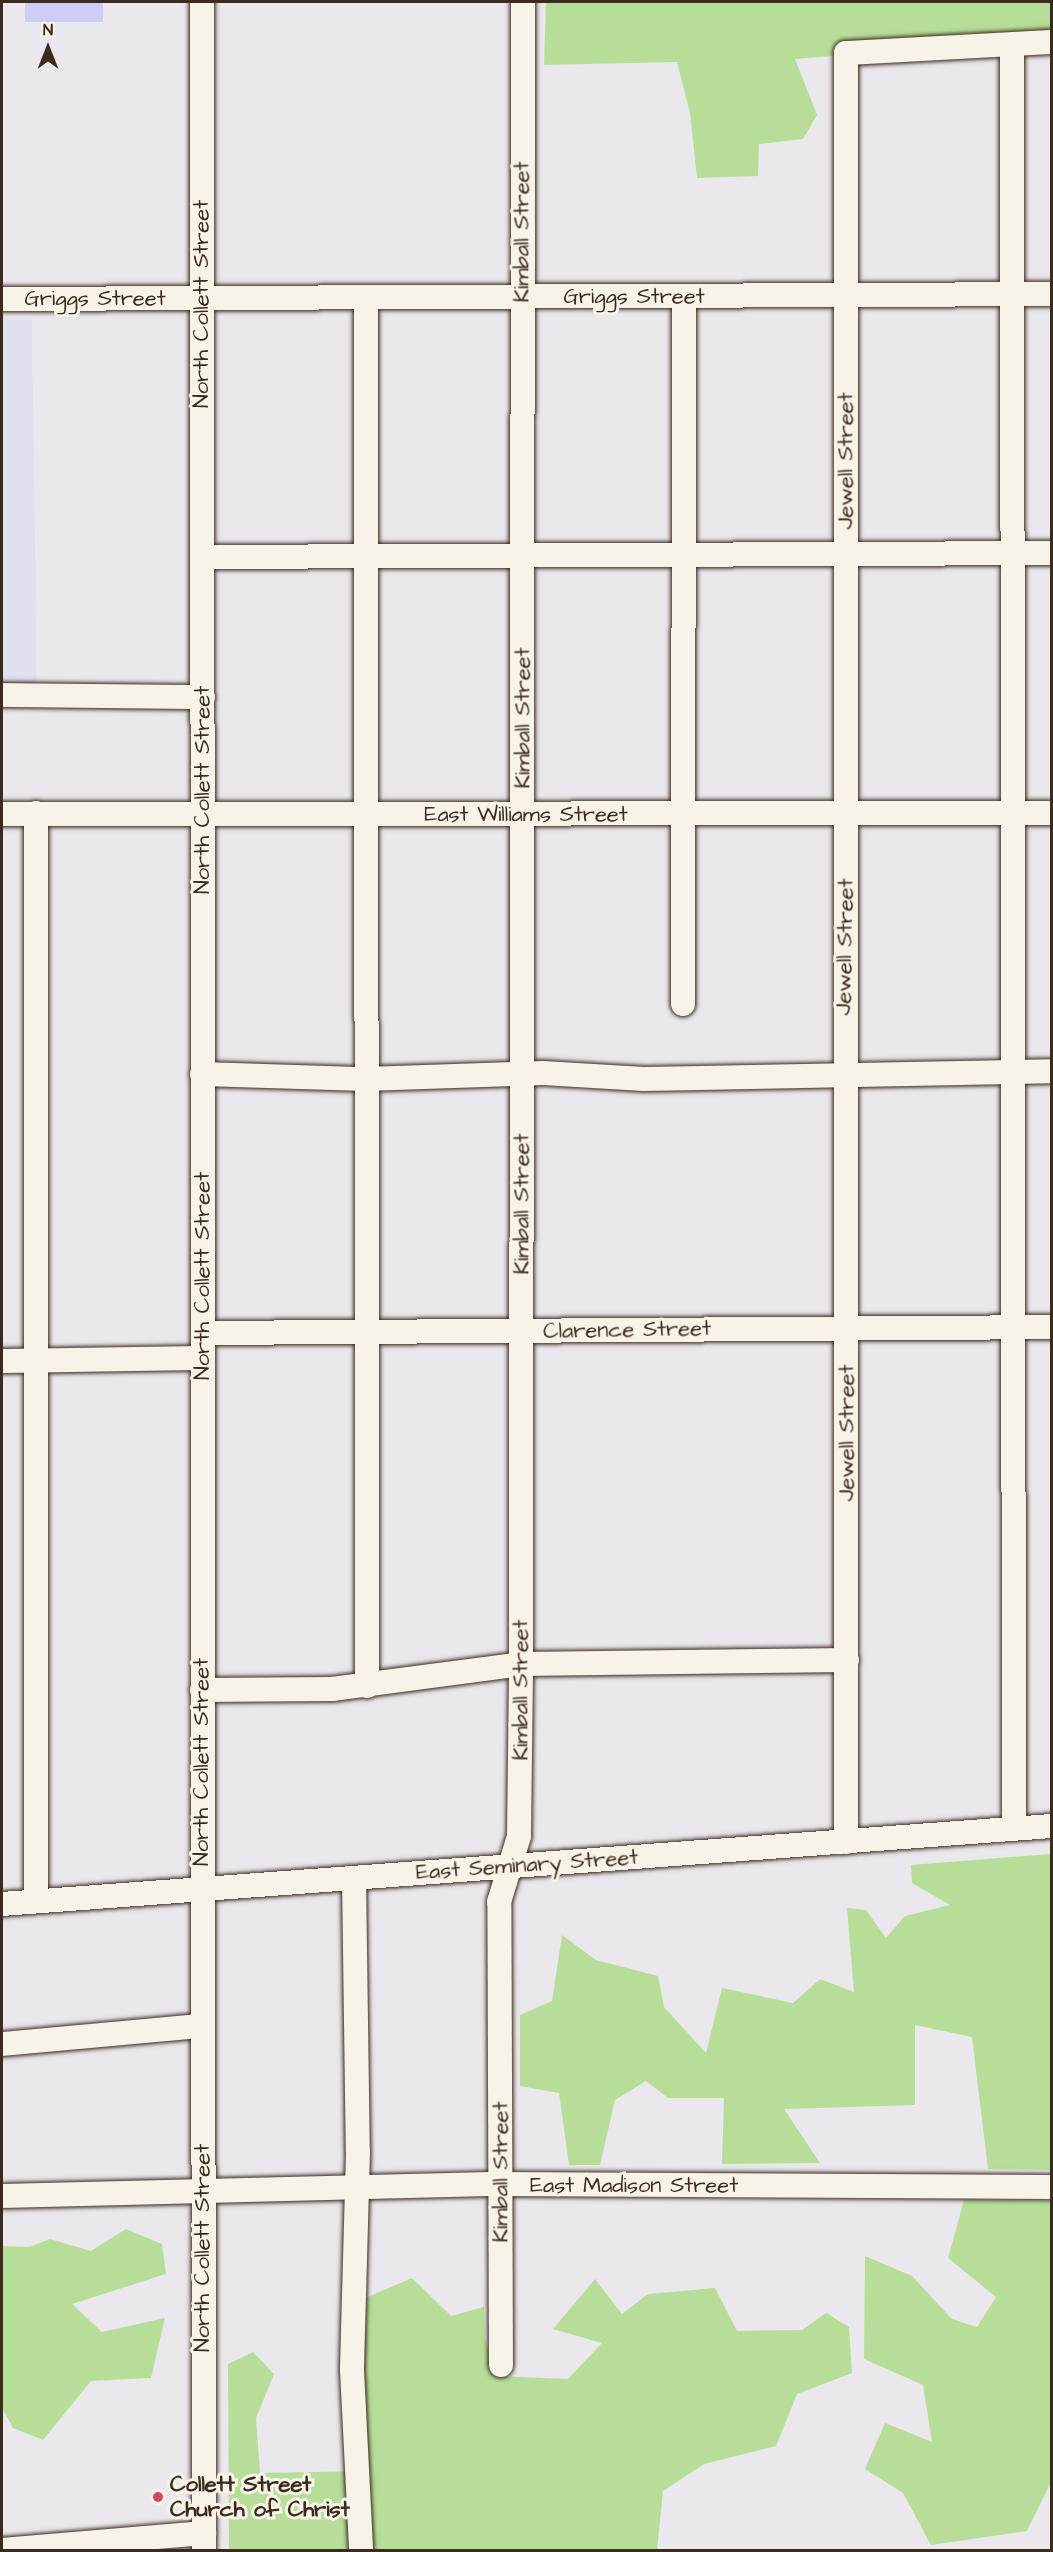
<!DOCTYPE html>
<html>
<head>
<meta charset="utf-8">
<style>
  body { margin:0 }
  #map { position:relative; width:1053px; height:2552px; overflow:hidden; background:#eae8ec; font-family:"Architects Daughter",sans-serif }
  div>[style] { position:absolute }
  .built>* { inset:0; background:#e1e0ef }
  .green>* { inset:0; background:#b7de99 }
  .building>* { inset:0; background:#cccef7; transform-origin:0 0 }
  .roads { filter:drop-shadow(0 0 2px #3b2a1e) drop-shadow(0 0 2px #3b2a1e) }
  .minor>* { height:24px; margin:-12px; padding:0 12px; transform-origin:12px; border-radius:12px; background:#f7f3e8 }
  .dots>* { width:16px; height:16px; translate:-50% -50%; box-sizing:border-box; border:3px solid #f7f3e8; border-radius:50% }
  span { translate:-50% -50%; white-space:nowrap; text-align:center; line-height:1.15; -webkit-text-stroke:6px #f7f3e8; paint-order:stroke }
  .street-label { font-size:22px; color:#3b2a1e }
  .poi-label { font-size:22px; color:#3b2a1e; font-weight:700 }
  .left { translate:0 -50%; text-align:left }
  .frame { position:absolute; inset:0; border:3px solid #3b2a1e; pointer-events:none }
  .north { position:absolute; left:18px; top:18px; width:60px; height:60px; -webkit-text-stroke:4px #f7f3e8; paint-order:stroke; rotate:0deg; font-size:16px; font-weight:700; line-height:24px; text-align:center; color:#3b2a1e }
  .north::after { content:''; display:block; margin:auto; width:21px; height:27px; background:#3b2a1e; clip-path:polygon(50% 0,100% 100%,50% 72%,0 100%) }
</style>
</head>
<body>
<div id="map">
  <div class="built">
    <div style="clip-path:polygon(2px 318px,32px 318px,37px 696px,2px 695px)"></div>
  </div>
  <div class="green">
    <div style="clip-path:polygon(546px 2px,1051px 2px,1051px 38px,795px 59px,817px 115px,803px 139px,759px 144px,758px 176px,697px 178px,690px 113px,677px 62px,544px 65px)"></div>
    <div style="clip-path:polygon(1051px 1854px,1051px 2170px,988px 2169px,972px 2037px,915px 2025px,915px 2105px,784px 2109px,820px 2163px,722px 2164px,724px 2098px,668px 2098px,646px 2081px,615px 2100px,600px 2165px,569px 2165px,559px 2093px,520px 2086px,520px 2015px,552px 2001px,562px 1935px,596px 1960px,658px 1976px,664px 2007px,706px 2053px,722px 1988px,793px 2003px,820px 1979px,854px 1992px,847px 1908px,866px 1910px,886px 1938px,905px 1916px,950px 1905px,912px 1883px,911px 1865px)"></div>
    <div style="clip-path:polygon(964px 2200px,1051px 2201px,1051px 2482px,1027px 2531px,931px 2545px,903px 2493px,865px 2469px,885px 2423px,932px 2442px,923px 2385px,864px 2359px,865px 2256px,912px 2276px,952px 2319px,977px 2327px,996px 2297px,948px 2258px)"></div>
    <div style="clip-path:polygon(126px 2229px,162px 2244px,166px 2274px,72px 2304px,102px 2332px,165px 2318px,151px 2378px,91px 2381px,43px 2440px,13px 2428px,2px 2408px,2px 2246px,29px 2247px,50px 2239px,91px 2251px)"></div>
    <div style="clip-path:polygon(412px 2278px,451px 2316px,484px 2307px,485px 2339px,495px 2376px,568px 2379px,602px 2343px,553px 2329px,595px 2279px,622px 2314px,648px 2294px,715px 2288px,737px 2331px,802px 2330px,826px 2313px,849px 2327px,852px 2373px,797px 2394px,776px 2446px,704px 2464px,663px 2491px,657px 2550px,229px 2550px,228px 2364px,253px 2352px,274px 2374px,256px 2418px,260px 2473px,370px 2471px,353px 2386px,361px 2300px)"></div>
  </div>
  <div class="building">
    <div style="left:25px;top:2px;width:78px;height:20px"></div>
  </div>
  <div class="roads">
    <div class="minor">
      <div style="left:202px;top:2px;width:2548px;rotate:89.96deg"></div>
      <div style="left:1012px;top:46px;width:1783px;rotate:89.94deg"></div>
      <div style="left:2px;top:299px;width:1050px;rotate:-0.27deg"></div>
      <div style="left:366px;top:299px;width:1387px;rotate:89.96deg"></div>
      <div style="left:204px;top:557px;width:848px;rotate:-0.27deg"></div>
      <div style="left:2px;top:695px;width:201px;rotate:0.6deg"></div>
      <div style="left:36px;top:813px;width:1088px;rotate:90deg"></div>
      <div style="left:2px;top:814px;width:1050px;rotate:-0.05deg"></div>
      <div style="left:683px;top:1004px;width:707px;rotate:-89.92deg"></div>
      <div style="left:202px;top:1074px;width:163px;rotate:1.8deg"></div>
      <div style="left:365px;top:1079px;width:178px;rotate:-1.9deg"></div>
      <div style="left:543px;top:1073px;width:101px;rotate:3.4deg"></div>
      <div style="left:644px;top:1079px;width:408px;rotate:-1.1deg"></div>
      <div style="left:203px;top:1333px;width:849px;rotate:-0.4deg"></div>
      <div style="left:2px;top:1361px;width:201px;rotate:-0.9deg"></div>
      <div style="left:202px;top:1690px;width:130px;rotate:-0.4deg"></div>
      <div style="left:332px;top:1689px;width:191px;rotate:-7.5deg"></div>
      <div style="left:521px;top:1664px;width:326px;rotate:-0.7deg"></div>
      <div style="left:846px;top:1842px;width:1789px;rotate:-90deg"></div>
      <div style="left:846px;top:53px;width:206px;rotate:-3.1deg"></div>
      <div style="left:354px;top:1878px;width:274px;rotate:89.2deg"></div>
      <div style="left:358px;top:2152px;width:218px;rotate:91.6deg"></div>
      <div style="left:352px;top:2370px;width:180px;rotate:87.1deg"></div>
      <div style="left:2px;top:1904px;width:1053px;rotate:-4.25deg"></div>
      <div style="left:2px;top:2044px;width:200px;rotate:-5.2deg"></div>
      <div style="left:2px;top:2196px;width:498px;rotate:-1.4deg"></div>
      <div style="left:500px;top:2184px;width:552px;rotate:0.31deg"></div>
      <div style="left:501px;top:2365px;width:463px;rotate:-90.2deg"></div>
      <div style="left:499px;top:1902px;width:69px;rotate:-73.1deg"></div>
      <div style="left:519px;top:1836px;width:172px;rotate:-89.3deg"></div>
      <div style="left:521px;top:1664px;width:1662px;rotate:-89.93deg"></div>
      <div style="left:2px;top:2550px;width:203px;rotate:-4.8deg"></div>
    </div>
  </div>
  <div class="dots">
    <div style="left:158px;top:2497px;background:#d1495b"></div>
  </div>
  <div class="street-label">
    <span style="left:522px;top:232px;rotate:-90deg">Kimball Street</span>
    <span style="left:634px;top:297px">Griggs Street</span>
    <span style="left:95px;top:299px">Griggs Street</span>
    <span style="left:202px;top:304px;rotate:-90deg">North Collett Street</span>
    <span style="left:846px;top:461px;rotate:-90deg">Jewell Street</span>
    <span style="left:523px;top:718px;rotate:-90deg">Kimball Street</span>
    <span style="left:203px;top:790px;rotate:-90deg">North Collett Street</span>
    <span style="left:526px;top:815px">East Williams Street</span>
    <span style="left:845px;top:947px;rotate:-89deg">Jewell Street</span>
    <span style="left:522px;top:1204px;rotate:-90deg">Kimball Street</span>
    <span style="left:203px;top:1276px;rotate:-90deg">North Collett Street</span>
    <span style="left:627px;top:1330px;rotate:-1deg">Clarence Street</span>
    <span style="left:847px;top:1433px;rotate:-90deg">Jewell Street</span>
    <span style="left:521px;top:1690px;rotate:-90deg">Kimball Street</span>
    <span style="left:202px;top:1762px;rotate:-90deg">North Collett Street</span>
    <span style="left:527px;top:1865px;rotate:-4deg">East Seminary Street</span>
    <span style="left:501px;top:2172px;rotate:-90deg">Kimball Street</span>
    <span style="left:634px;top:2186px">East Madison Street</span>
    <span style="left:203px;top:2248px;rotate:-90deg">North Collett Street</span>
  </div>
  <div class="poi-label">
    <span class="left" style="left:170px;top:2497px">Collett Street<br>Church of Christ</span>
  </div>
  <div class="frame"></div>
  <div class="north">N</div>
</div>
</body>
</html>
